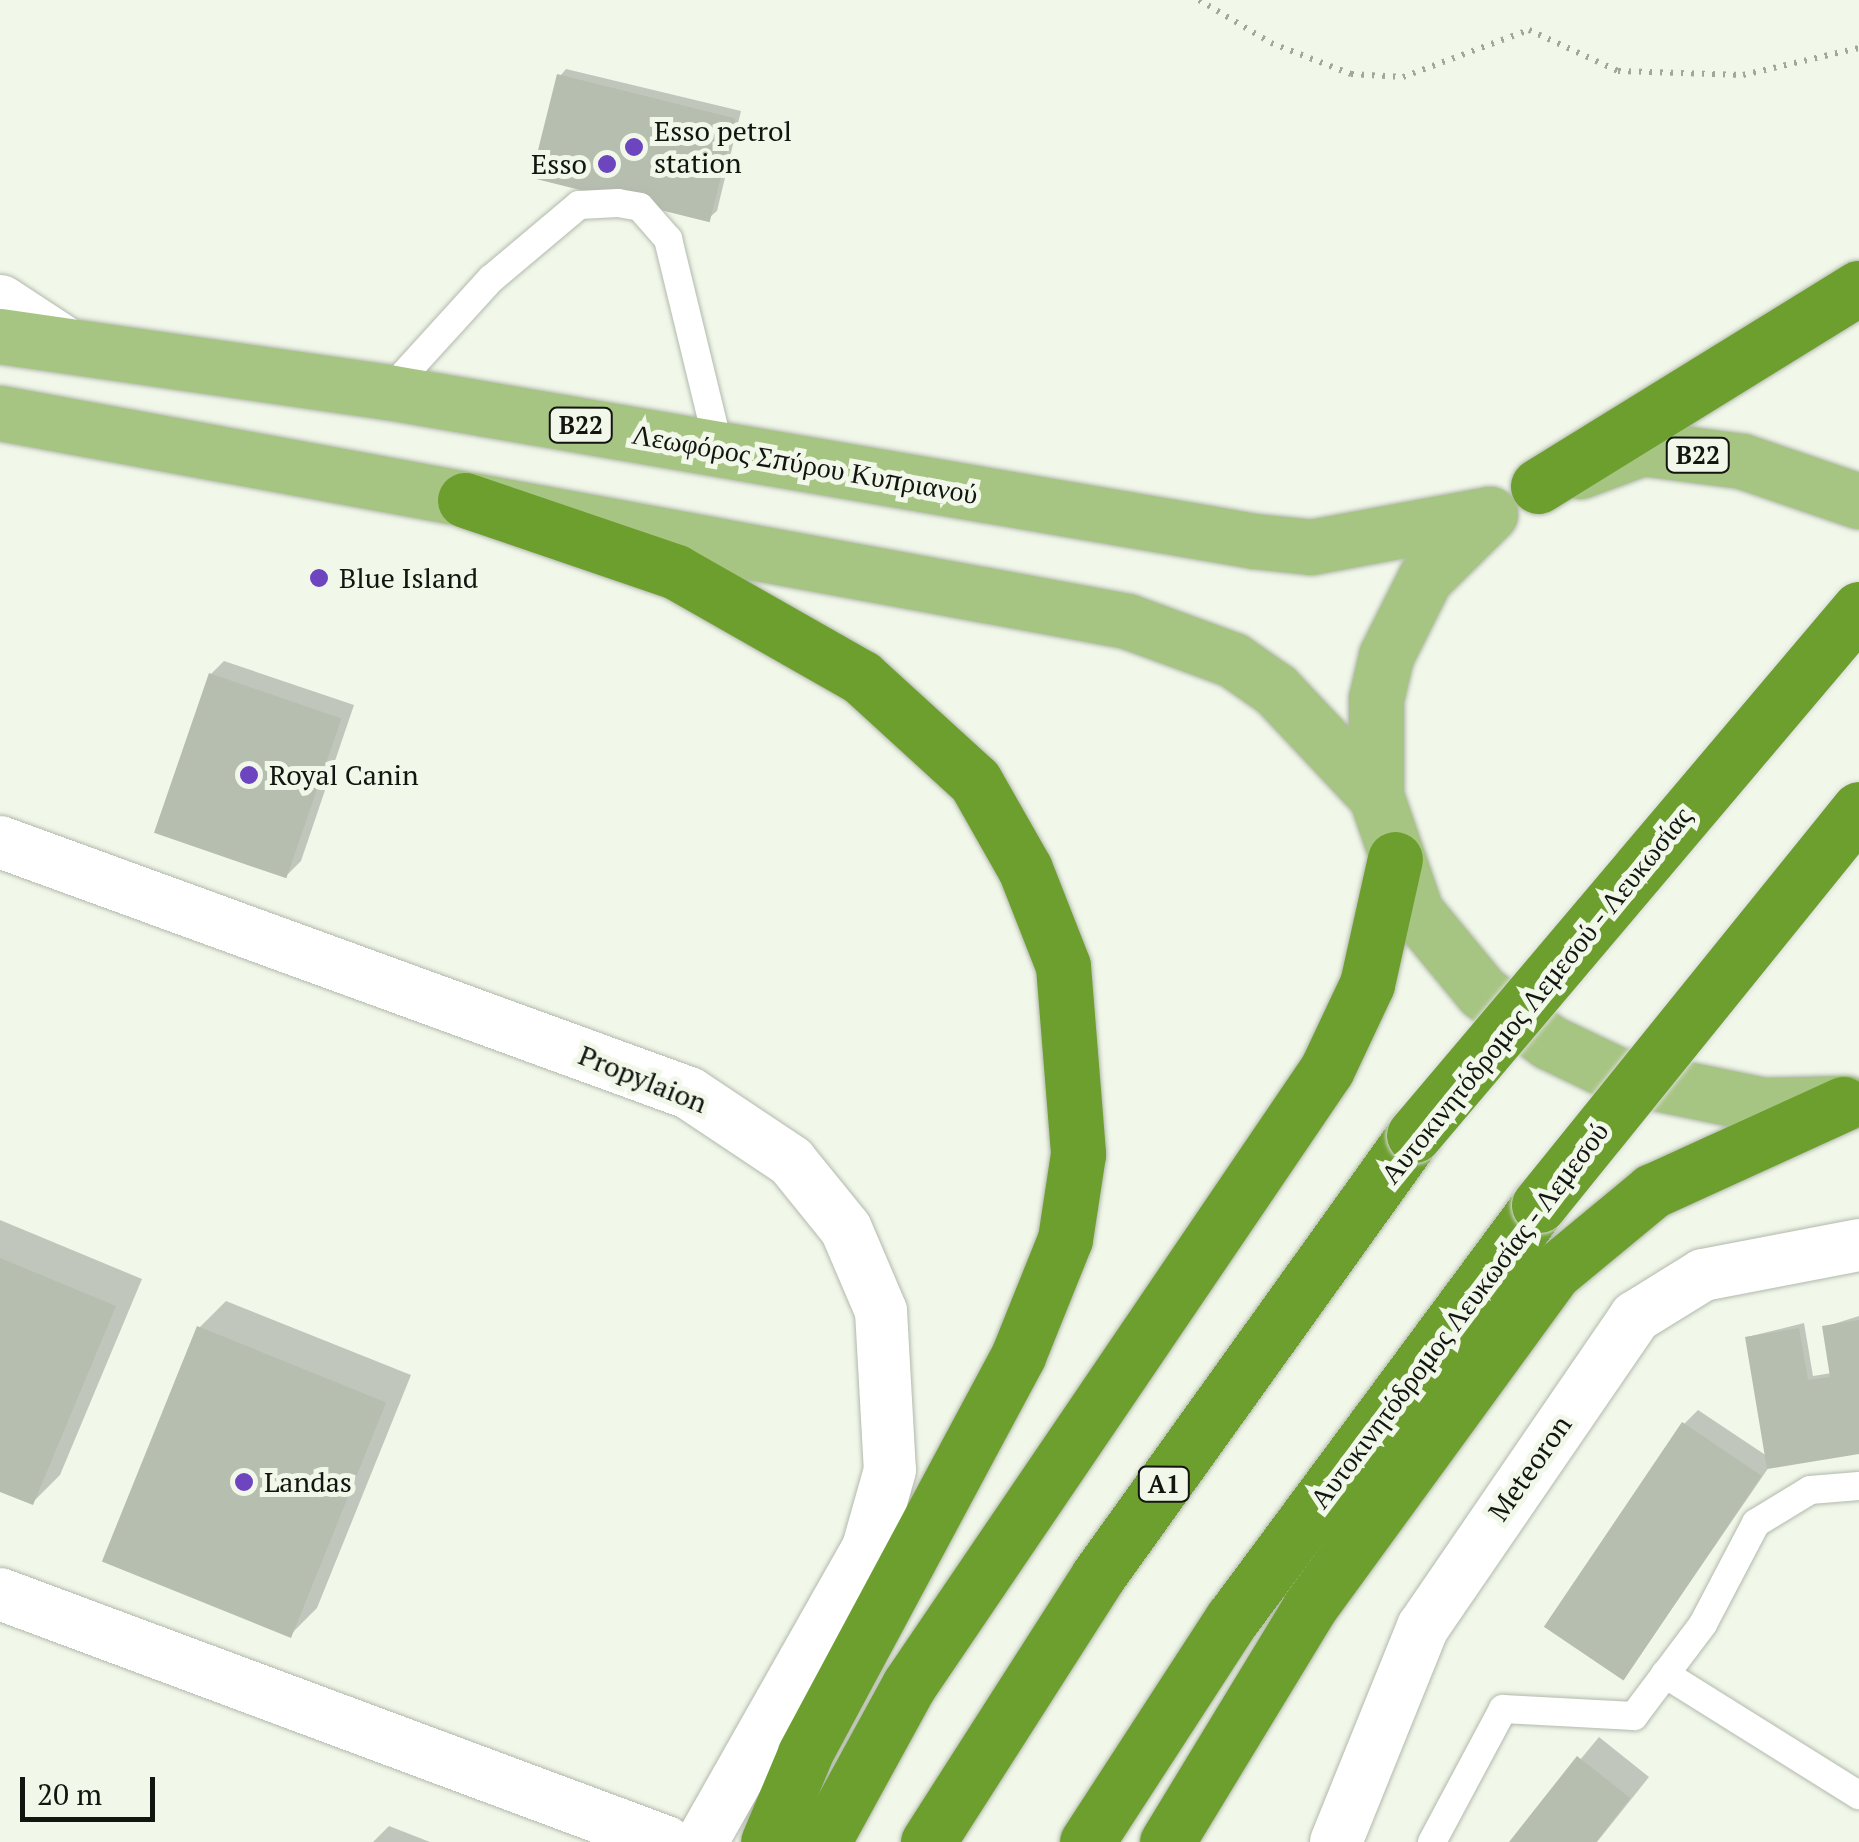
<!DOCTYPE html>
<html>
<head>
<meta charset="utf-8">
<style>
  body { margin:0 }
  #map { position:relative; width:1859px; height:1842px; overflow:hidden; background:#f1f8ea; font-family:"PT Serif",serif }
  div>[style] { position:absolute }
  .shadow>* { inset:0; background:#0003 }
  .building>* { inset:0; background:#b6beb0; transform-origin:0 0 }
  .path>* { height:6px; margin-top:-3px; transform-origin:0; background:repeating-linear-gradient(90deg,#a1a79c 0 2.5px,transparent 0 10.5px) }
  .roads { filter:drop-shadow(0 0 2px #b2b9ac) drop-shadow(0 0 2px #b2b9ac) }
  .lane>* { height:28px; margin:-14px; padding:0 14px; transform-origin:14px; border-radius:14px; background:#fff }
  .street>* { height:52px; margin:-26px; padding:0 26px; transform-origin:26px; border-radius:26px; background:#fff }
  .secondary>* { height:55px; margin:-27.5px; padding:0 27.5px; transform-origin:27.5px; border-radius:27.5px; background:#fff }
  .primary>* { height:55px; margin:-27.5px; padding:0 27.5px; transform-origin:27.5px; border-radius:27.5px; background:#a7c582 }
  .highway>* { height:55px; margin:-27.5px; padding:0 27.5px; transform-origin:27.5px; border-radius:27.5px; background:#6d9f2f }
  .bridges { filter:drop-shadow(0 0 2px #d9dad9) drop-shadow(0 0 2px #d9dad9) }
  .highway-bridge>* { height:55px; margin:-27.5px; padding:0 27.5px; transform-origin:27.5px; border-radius:27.5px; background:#6d9f2f }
  .dots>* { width:28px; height:28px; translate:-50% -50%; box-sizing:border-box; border:5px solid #f1f8ea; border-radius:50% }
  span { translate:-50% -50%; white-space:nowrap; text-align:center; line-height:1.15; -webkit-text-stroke:10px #f1f8ea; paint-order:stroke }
  .shield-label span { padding:2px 8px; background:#f1f8ea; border:2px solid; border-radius:8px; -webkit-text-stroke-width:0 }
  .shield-label { font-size:25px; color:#121510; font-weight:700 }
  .poi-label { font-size:28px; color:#121510 }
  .left { translate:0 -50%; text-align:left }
  .right { translate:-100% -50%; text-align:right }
  .street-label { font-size:28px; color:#121510 }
  .scale { position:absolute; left:20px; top:1777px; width:135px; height:45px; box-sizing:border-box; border:5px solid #121510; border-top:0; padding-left:12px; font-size:30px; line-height:35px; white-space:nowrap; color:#121510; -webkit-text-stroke:8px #f1f8ea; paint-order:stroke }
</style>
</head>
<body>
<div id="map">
  <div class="shadow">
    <div style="clip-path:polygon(566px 69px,741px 111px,717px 211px,710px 217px,560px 76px)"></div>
    <div style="clip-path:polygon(224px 661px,354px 705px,301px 861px,288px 874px,211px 674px)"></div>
    <div style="clip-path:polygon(0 1220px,142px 1279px,60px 1475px,33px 1502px,0 1489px)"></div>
    <div style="clip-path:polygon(226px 1301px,411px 1375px,317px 1608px,290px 1635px,199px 1328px)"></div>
    <div style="clip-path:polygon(1859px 1316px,1859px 1451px,1769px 1467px,1625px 1677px,1684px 1424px,1698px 1410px,1767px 1456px,1747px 1337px,1804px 1323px,1813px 1376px,1832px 1373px,1824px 1327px)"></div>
    <div style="clip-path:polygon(1599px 1737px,1649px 1777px,1597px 1842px,1512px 1842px)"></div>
    <div style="clip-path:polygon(389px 1826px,430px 1842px,373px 1842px)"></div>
  </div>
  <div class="building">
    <div style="left:557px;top:74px;width:184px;height:107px;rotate:14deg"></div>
    <div style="left:209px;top:673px;width:140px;height:169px;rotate:19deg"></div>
    <div style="clip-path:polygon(0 1258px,116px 1306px,33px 1505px,0 1492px)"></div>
    <div style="clip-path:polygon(1859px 1320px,1859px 1454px,1767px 1469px,1745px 1337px,1799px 1328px,1808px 1380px,1830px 1377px,1822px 1326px)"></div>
    <div style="left:197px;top:1326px;width:204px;height:254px;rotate:22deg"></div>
    <div style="left:1682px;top:1422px;width:96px;height:247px;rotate:34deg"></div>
    <div style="clip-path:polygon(1577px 1756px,1630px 1798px,1596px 1842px,1509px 1842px)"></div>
  </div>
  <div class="path">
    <div style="left:1199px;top:0;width:84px;rotate:30.8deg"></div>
    <div style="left:1271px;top:43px;width:86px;rotate:21.2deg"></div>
    <div style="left:1351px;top:74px;width:52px;rotate:3.3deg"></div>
    <div style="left:1403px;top:77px;width:134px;rotate:-20.5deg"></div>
    <div style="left:1529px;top:30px;width:98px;rotate:24.7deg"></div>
    <div style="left:1618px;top:71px;width:125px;rotate:1.8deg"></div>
    <div style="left:1743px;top:75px;width:119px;rotate:-13.1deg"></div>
  </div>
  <div class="roads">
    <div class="lane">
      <div style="left:388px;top:392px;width:153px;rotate:-47.7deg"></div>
      <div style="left:491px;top:279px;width:115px;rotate:-40.1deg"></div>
      <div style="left:579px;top:205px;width:39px;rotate:-3deg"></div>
      <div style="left:618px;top:203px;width:22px;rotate:10deg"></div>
      <div style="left:640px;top:207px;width:43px;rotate:48.8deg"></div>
      <div style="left:668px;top:239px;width:215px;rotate:76.3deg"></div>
      <div style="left:1665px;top:1674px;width:229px;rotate:32deg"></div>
      <div style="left:1432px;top:1842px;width:151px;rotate:-61.9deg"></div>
      <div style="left:1503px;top:1709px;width:131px;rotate:3.1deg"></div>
      <div style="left:1634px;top:1716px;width:115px;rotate:-53.1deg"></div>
      <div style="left:1703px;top:1624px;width:114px;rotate:-62.3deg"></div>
      <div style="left:1756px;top:1523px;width:63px;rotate:-31.4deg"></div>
      <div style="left:1810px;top:1490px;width:49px;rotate:-4.7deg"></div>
    </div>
    <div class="street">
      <div style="left:0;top:842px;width:733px;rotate:20.02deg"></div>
      <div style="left:689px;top:1093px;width:123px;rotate:33.7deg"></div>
      <div style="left:791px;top:1161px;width:87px;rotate:51deg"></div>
      <div style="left:846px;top:1229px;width:89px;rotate:66.9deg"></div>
      <div style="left:881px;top:1311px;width:159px;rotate:86.8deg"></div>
      <div style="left:890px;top:1470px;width:81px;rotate:105.8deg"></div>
      <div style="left:868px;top:1548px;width:338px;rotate:119.5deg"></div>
      <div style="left:0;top:1594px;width:711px;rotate:20.42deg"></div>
      <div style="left:1336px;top:1842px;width:232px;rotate:-68deg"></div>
      <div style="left:1423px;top:1627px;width:376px;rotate:-55.6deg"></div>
      <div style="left:1635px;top:1317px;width:80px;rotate:-31.7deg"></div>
      <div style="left:1703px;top:1275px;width:159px;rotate:-10.9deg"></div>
    </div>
    <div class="secondary">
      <div style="left:0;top:302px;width:77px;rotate:33.3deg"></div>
    </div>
    <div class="primary">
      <div style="left:0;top:336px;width:392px;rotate:8.2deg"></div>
      <div style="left:388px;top:392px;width:879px;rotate:9.76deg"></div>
      <div style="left:1254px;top:541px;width:57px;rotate:6deg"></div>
      <div style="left:1311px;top:547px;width:181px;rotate:-10.5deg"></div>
      <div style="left:0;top:413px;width:1146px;rotate:10.46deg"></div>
      <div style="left:1127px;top:621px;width:113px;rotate:20.2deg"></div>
      <div style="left:1233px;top:660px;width:52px;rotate:34.9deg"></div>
      <div style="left:1276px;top:690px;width:146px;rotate:46.7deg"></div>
      <div style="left:1580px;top:471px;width:66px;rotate:-20.4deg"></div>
      <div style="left:1642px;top:448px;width:101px;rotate:7.4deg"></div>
      <div style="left:1742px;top:461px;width:124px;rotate:18.9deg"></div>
      <div style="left:1490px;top:514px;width:91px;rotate:135.4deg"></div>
      <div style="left:1425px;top:578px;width:87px;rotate:116.6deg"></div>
      <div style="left:1386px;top:656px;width:44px;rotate:103.1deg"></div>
      <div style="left:1376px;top:699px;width:97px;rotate:90deg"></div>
      <div style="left:1376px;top:796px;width:123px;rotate:71deg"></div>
      <div style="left:1416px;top:912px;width:104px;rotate:50.5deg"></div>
      <div style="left:1482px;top:992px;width:84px;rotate:36.7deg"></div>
      <div style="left:1549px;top:1042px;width:76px;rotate:25.6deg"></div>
      <div style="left:1618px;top:1075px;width:148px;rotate:11.7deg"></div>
      <div style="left:1763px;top:1105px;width:83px;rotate:-1.4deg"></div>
    </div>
    <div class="highway">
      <div style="left:1538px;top:486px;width:377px;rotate:-31.7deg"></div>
      <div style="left:465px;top:500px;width:223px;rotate:18.8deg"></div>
      <div style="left:676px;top:572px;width:213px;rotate:29.6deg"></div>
      <div style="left:861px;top:677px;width:154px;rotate:42.4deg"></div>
      <div style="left:975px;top:781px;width:101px;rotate:60.4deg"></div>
      <div style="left:1025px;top:869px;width:104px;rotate:68.6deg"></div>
      <div style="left:1063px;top:966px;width:189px;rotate:85.4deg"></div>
      <div style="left:1078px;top:1154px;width:86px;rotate:98.7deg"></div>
      <div style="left:1065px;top:1239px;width:126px;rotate:111.9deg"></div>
      <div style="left:1018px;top:1356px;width:451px;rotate:118.2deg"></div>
      <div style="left:805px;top:1754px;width:95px;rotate:112.8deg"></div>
      <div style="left:823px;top:1842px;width:179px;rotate:-61.3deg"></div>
      <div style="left:909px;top:1685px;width:744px;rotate:-55.84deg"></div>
      <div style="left:1327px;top:1069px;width:94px;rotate:-64.8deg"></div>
      <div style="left:1367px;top:984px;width:128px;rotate:-77.4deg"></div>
      <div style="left:928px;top:1842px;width:316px;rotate:-57.4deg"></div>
      <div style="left:1098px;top:1576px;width:543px;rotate:-54.38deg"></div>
      <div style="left:1087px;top:1842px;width:266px;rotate:-57deg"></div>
      <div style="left:1232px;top:1619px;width:515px;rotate:-53.44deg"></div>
      <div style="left:1167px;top:1842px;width:274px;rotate:-58.7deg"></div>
      <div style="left:1309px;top:1608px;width:414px;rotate:-53.9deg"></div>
      <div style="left:1553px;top:1273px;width:129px;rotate:-39.6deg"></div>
      <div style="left:1652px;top:1191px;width:210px;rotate:-24.5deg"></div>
    </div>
  </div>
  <div class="bridges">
    <div class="highway-bridge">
      <div style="left:1414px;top:1135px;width:689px;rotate:-49.77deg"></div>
      <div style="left:1539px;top:1205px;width:509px;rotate:-51.06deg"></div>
    </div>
  </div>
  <div class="dots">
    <div style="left:634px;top:147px;background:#6d46bf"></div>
    <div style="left:607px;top:164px;background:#6d46bf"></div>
    <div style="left:319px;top:578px;background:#6d46bf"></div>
    <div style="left:249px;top:775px;background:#6d46bf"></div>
    <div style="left:244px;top:1482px;background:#6d46bf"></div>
  </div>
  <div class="shield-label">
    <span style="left:581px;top:425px">B22</span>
    <span style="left:1698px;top:455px">B22</span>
    <span style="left:1164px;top:1484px">A1</span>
  </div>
  <div class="poi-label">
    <span class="left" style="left:654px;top:147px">Esso petrol<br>station</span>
    <span class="right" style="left:587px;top:164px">Esso</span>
    <span class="left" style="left:339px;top:578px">Blue Island</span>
    <span class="left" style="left:269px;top:775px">Royal Canin</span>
    <span class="left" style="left:264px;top:1482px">Landas</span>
  </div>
  <div class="street-label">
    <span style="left:805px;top:464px;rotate:10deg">Λεωφόρος Σπύρου Κυπριανού</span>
    <span style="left:1536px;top:995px;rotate:-51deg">Αυτοκινητόδρομος Λεμεσού - Λευκωσίας</span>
    <span style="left:643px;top:1079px;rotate:22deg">Propylaion</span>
    <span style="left:1459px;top:1315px;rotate:-53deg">Αυτοκινητόδρομος Λευκωσίας - Λεμεσού</span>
    <span style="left:1530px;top:1468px;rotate:-55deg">Meteoron</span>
  </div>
  <div class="scale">20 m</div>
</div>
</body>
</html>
